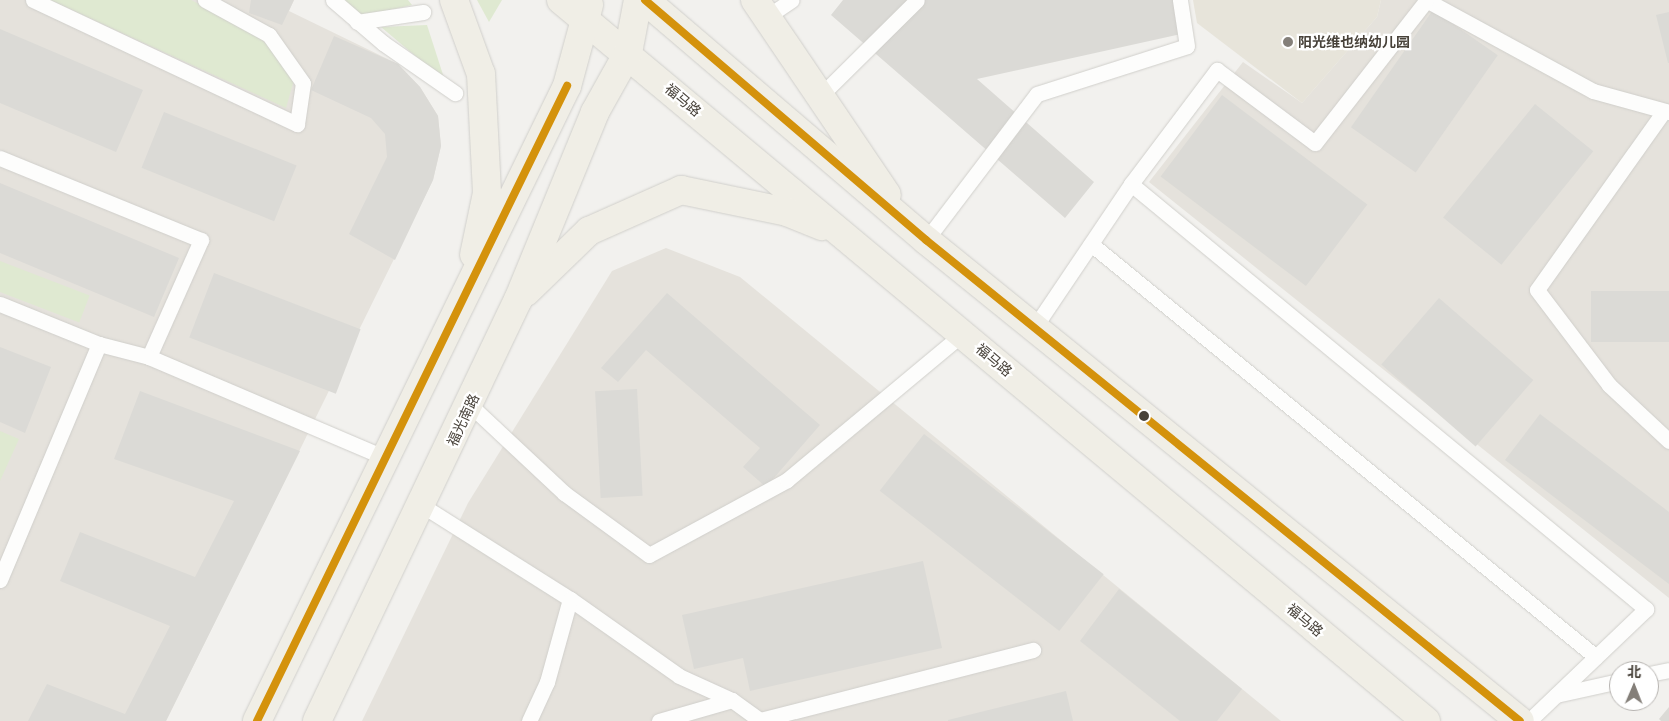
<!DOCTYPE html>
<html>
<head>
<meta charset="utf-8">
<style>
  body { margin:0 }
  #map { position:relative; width:1669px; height:721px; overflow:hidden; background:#f2f1ee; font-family:"Noto Sans","Noto Sans SC",sans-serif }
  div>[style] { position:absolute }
  .residential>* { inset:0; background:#e5e2dc }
  .education>* { inset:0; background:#e7e4da }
  .green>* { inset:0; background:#dfe9d1; transform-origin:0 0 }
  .building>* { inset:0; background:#dbdad6; transform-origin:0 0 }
  .roads { filter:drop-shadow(0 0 1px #d0cfcb) drop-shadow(0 0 1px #d0cfcb) }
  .service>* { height:15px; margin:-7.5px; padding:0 7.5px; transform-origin:7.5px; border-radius:7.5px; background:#fdfdfc }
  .primary>* { height:28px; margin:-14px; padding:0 14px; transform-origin:14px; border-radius:14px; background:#f0eee6 }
  .bus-1>* { height:8px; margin:-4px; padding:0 4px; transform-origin:4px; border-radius:4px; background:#d4920c }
  .dots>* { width:14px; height:14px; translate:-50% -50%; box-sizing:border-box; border:2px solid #fff; border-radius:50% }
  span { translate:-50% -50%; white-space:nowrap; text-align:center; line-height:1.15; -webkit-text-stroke:4.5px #fff; paint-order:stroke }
  .poi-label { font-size:14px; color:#48423a; font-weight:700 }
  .left { translate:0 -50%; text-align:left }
  .street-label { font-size:14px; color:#48423a }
  .north { position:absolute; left:1609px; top:661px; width:50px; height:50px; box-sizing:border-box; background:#fff; border:1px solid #b6b3b0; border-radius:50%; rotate:1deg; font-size:14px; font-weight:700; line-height:20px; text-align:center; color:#48423a }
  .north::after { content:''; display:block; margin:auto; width:18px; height:22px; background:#847f79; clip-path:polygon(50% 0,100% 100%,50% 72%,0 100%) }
</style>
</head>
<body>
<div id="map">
  <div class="residential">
    <div style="clip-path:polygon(0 0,294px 0,289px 11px,398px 64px,420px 87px,438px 116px,441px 146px,433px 180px,166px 721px,0 721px)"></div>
    <div style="clip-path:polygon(1381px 0,1669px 0,1669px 598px,1149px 182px,1243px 62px,1302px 103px,1377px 17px)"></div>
    <div style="clip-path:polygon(666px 248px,740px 277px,1281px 721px,362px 721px,468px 503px,612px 271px)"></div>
  </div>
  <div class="education">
    <div style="clip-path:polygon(1193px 0,1381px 0,1377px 17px,1302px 103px,1197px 23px)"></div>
  </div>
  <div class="green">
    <div style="clip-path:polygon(50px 0,191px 0,265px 37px,294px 80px,286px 108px)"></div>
    <div style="clip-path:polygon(344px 0,408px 0,412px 5px,360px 17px)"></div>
    <div style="clip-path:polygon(477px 0,502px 0,489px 22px)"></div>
    <div style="clip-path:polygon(427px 25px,445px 81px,381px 27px)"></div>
    <div style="left:0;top:261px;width:96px;height:29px;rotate:21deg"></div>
    <div style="clip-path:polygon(0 431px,19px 439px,0 481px)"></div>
  </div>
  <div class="building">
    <div style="clip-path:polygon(251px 0,294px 0,282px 25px,249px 13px)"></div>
    <div style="clip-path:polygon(843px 0,1175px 0,1181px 34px,977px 79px,1094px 182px,1065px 218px,831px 15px)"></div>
    <div style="left:1433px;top:10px;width:79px;height:143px;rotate:35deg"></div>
    <div style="clip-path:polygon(1669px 12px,1669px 63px,1668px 63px,1656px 15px)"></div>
    <div style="clip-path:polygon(0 29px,143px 90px,116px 152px,0 103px)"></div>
    <div style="clip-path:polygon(334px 36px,398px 64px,420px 87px,438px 116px,441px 146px,433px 180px,395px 260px,349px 234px,387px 157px,385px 134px,371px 118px,311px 90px)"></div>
    <div style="left:1222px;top:95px;width:182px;height:102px;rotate:37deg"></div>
    <div style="left:1535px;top:104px;width:75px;height:146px;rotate:39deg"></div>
    <div style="left:164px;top:112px;width:143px;height:60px;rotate:22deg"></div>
    <div style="clip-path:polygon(0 183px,179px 258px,154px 317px,0 253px)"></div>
    <div style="left:214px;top:273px;width:157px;height:69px;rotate:21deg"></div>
    <div style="left:1669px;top:291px;width:51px;height:78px;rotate:90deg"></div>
    <div style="clip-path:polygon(667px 293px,820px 425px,766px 487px,743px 467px,760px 448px,646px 350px,618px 382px,601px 368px)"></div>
    <div style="left:1439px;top:298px;width:125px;height:88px;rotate:41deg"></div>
    <div style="clip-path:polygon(0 347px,51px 367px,25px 433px,0 422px)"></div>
    <div style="left:637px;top:389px;width:107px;height:42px;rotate:87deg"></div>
    <div style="clip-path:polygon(140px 391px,300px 451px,166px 721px,28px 721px,47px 684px,125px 714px,170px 626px,60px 581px,80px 532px,195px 577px,234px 501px,114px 459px)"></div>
    <div style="clip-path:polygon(1540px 414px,1669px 512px,1669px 584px,1505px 460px)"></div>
    <div style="left:924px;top:434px;width:228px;height:72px;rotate:38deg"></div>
    <div style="clip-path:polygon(923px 561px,942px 648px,750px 691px,743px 658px,694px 669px,682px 615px)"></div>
    <div style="clip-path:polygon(1119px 589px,1242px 689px,1217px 721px,1180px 721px,1080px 641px)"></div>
    <div style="clip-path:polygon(1066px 691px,1073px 721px,948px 721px,948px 720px)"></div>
    <div style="clip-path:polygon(1669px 707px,1669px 721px,1661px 721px,1659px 719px)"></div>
  </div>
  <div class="roads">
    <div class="service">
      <div style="left:33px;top:0;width:292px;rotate:25.2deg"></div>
      <div style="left:297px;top:124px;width:41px;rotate:-81.7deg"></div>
      <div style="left:303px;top:83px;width:59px;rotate:-125.3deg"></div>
      <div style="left:269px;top:35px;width:73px;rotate:-151.3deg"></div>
      <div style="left:333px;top:0;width:66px;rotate:40.7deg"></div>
      <div style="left:383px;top:43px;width:88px;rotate:34.8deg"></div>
      <div style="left:1426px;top:0;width:190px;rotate:28.6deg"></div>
      <div style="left:1593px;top:91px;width:79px;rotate:15.4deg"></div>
      <div style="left:765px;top:18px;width:32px;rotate:-34deg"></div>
      <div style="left:357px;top:22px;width:67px;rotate:-8.6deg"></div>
      <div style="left:820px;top:96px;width:136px;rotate:-44.7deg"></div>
      <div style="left:1664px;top:111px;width:219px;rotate:125.4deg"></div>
      <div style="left:1537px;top:290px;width:119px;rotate:52.8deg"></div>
      <div style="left:1609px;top:385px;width:82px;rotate:43deg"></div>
      <div style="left:0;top:158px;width:217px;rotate:22.2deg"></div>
      <div style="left:201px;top:240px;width:128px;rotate:114deg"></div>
      <div style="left:1131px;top:184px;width:668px;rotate:39.53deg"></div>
      <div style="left:1646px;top:609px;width:162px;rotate:136.3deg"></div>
      <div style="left:926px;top:240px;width:183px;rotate:-52.8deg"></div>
      <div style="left:1037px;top:94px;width:157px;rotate:-17.7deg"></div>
      <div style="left:1187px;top:46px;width:47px;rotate:-98.7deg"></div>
      <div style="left:1091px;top:244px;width:652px;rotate:39.28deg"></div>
      <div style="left:0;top:304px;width:107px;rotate:22deg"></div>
      <div style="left:99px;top:344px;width:256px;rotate:112.8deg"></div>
      <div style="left:1034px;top:328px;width:174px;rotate:-56deg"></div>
      <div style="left:1131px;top:184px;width:143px;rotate:-53deg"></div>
      <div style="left:1217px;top:70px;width:122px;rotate:36.7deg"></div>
      <div style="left:1315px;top:143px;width:180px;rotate:-52deg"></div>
      <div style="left:99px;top:344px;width:52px;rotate:14.6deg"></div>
      <div style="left:149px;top:357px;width:258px;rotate:23.1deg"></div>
      <div style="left:470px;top:405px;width:129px;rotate:43.1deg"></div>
      <div style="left:564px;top:493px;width:105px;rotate:36.1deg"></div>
      <div style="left:649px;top:555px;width:157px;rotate:-28.5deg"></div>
      <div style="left:787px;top:480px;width:228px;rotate:-39.8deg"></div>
      <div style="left:423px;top:506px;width:174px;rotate:32.3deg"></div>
      <div style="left:570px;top:599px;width:133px;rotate:35.2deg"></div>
      <div style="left:679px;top:676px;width:58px;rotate:24.4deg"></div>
      <div style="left:732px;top:700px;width:36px;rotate:36deg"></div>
      <div style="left:1649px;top:674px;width:20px;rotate:-11deg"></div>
      <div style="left:1556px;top:695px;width:65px;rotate:-12.5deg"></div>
      <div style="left:760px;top:720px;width:282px;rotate:-14.4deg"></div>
      <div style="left:529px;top:721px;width:43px;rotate:-65.2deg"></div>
      <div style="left:547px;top:682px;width:86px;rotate:-74.5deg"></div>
      <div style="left:659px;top:721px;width:76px;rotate:-16deg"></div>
    </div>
    <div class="primary">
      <div style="left:454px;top:0;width:79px;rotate:70deg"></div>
      <div style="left:481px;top:74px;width:119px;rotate:87.1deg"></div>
      <div style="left:487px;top:193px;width:63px;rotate:101.8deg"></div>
      <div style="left:561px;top:0;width:1126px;rotate:39.81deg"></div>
      <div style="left:645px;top:0;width:370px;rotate:40.5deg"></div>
      <div style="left:926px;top:240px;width:764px;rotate:39deg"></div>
      <div style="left:755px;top:0;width:235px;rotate:55.9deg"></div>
      <div style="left:526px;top:292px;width:88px;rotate:-44.1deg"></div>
      <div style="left:589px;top:231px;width:101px;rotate:-24deg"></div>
      <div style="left:681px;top:190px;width:108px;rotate:11.7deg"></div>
      <div style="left:787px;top:212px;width:38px;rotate:22deg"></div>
      <div style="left:257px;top:721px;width:707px;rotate:-63.98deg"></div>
      <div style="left:567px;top:86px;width:84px;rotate:-74.8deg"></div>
      <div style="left:317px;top:721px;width:467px;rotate:-64.5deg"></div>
      <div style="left:518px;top:300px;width:203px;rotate:-67.7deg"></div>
      <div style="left:595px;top:112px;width:68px;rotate:-60.8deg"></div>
      <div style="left:628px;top:53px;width:54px;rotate:-79.3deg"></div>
    </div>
  </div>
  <div class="bus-1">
    <div style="left:645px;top:0;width:370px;rotate:40.5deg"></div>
    <div style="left:926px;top:240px;width:764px;rotate:39deg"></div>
    <div style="left:257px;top:721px;width:707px;rotate:-63.98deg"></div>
  </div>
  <div class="dots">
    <div style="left:1288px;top:42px;background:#847f79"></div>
    <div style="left:1144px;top:416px;background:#48423a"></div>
  </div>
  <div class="poi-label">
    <span class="left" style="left:1298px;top:42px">阳光维也纳幼儿园</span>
  </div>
  <div class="street-label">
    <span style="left:683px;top:100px;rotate:40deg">福马路</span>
    <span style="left:994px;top:360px;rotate:40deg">福马路</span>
    <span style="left:463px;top:420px;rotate:-65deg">福光南路</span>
    <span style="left:1305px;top:620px;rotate:40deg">福马路</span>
  </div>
  <div class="north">北</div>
</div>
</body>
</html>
